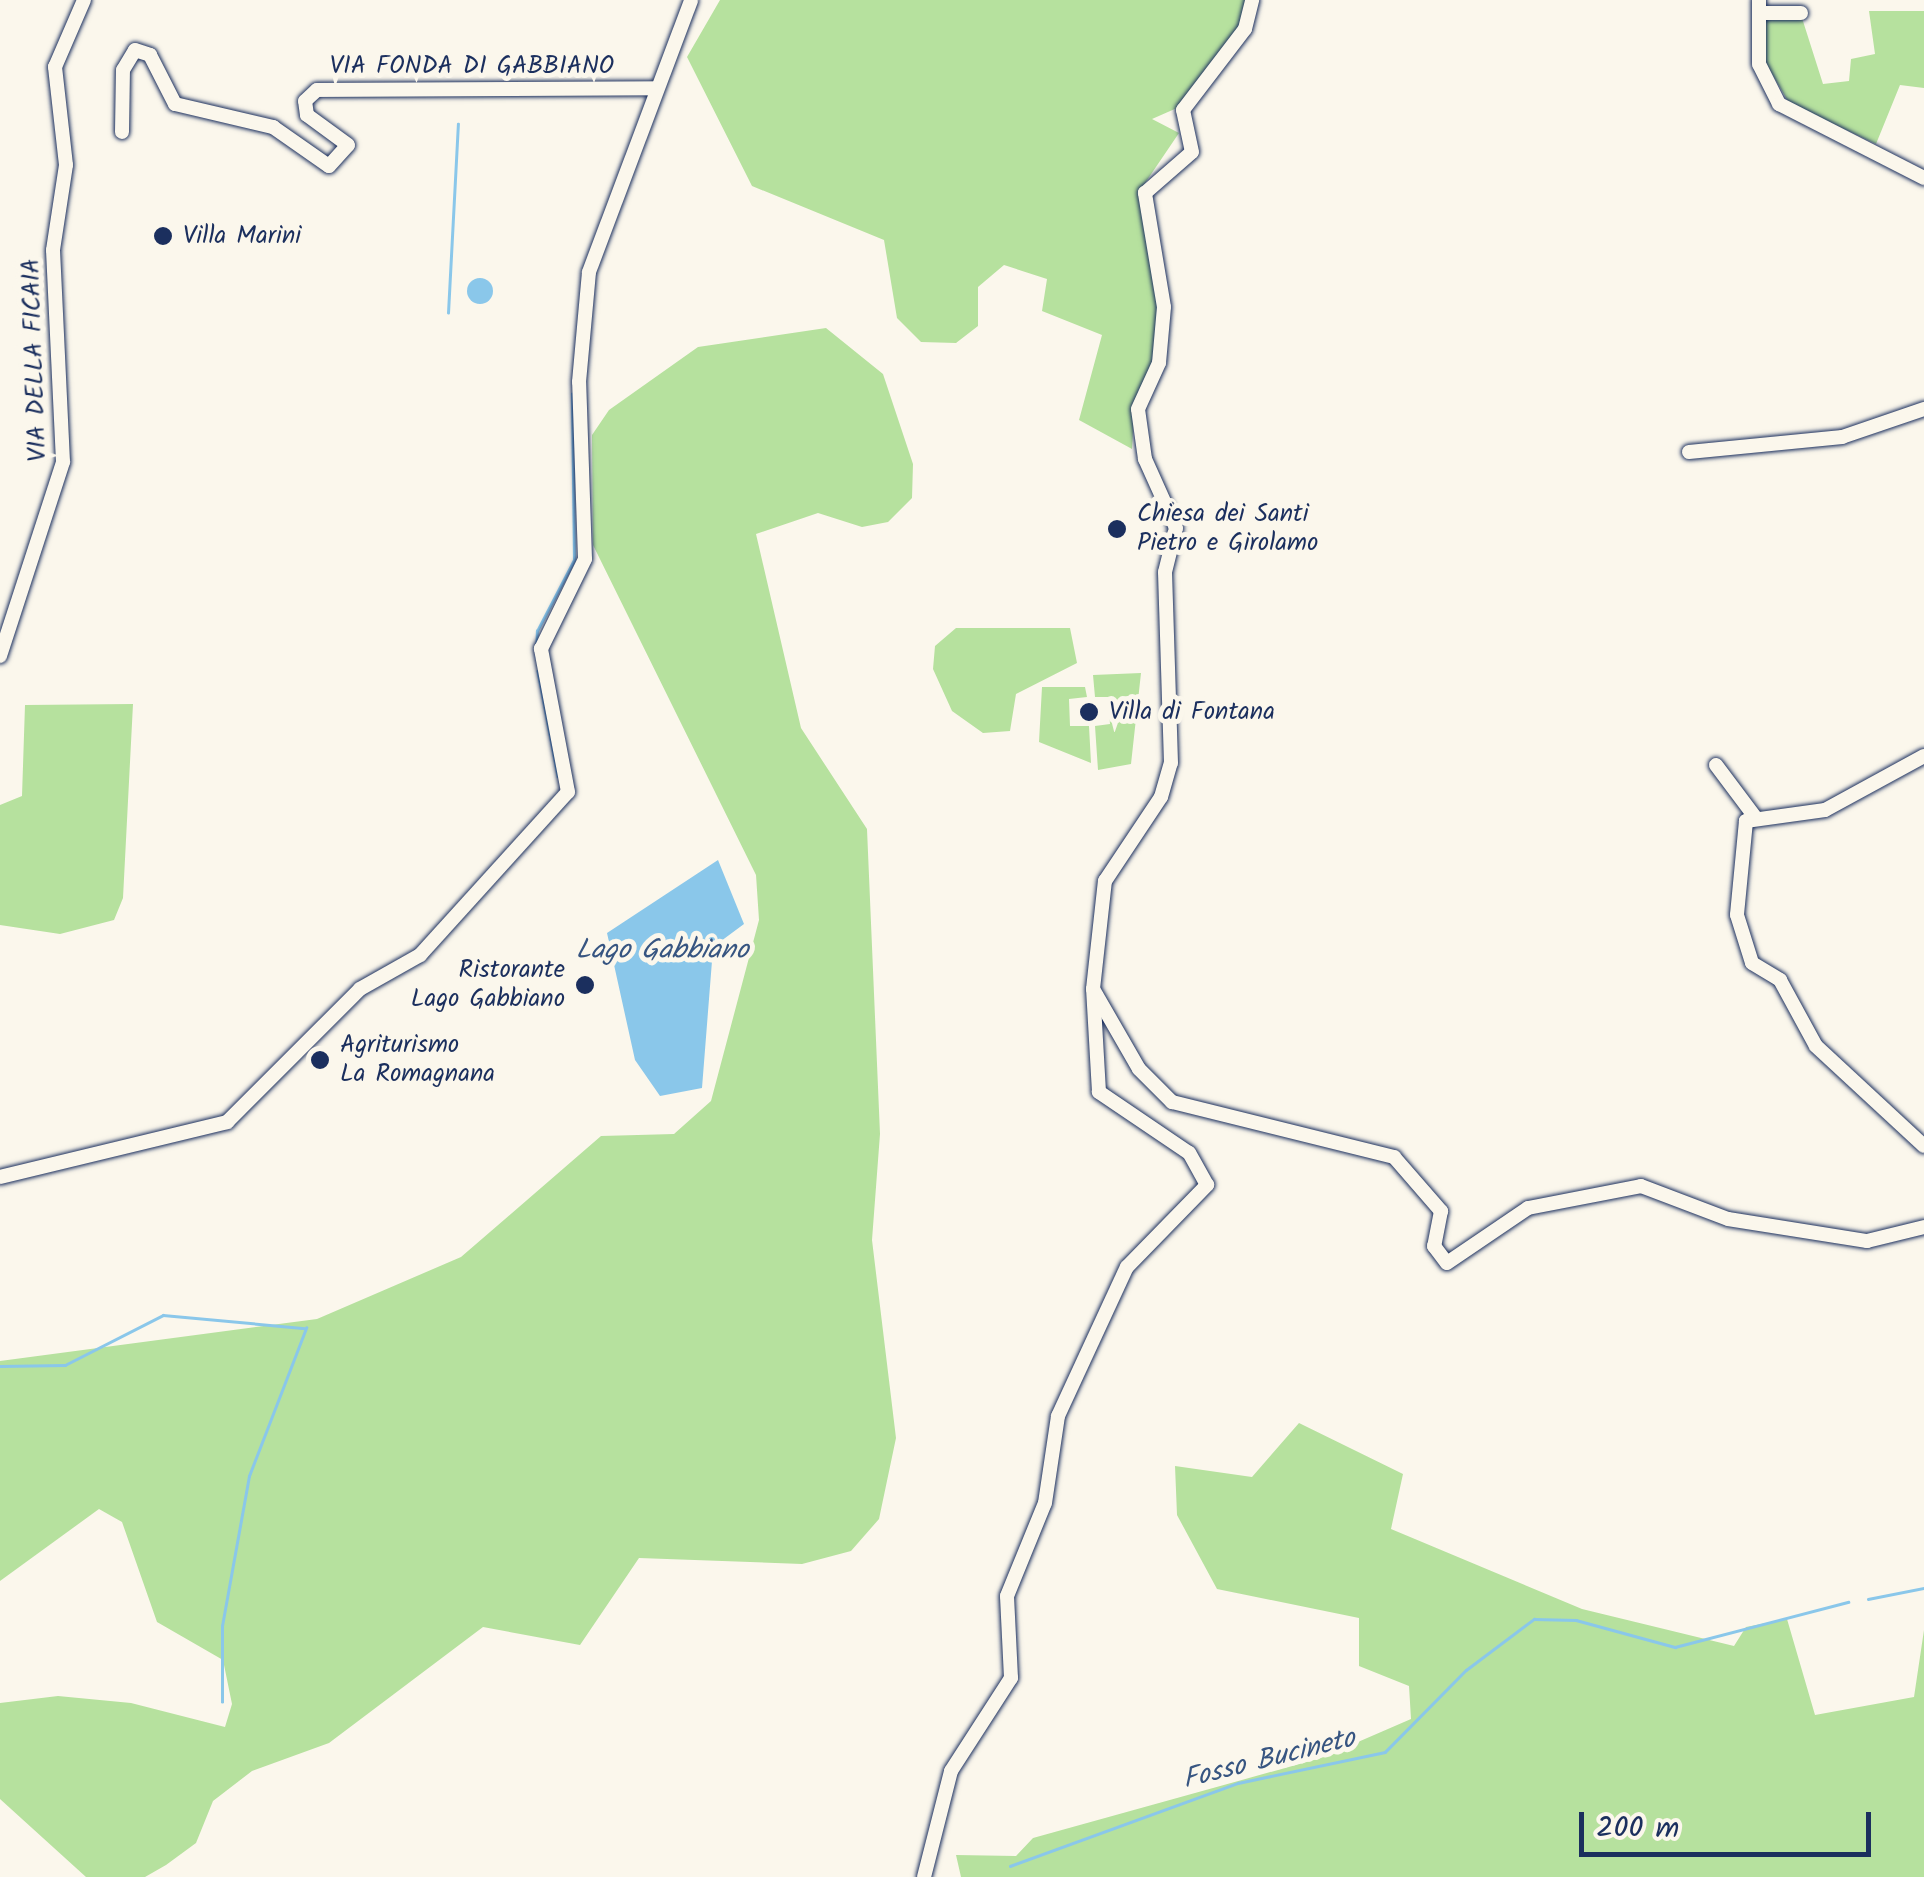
<!DOCTYPE html>
<html>
<head>
<meta charset="utf-8">
<style>
  body { margin:0 }
  #map { position:relative; width:1924px; height:1877px; overflow:hidden; background:#fbf7ec; font-family:Kalam,sans-serif }
  div>[style] { position:absolute }
  .green>* { inset:0; background:#b6e19e }
  .water>* { inset:0; background:#8ac7ea }
  .round { border-radius:50% }
  .stream>* { height:2.5px; margin:-1.25px; padding:0 1.25px; transform-origin:1.25px; border-radius:1.25px; background:#8ac7ea }
  .roads { filter:drop-shadow(0 0 2px #1b2f5e) drop-shadow(0 0 2px #1b2f5e) }
  .minor>* { height:14px; margin:-7px; padding:0 7px; transform-origin:7px; border-radius:7px; background:#fbf7ec }
  .dots>* { width:28px; height:28px; translate:-50% -50%; box-sizing:border-box; border:5px solid #fbf7ec; border-radius:50% }
  span { translate:-50% -50%; white-space:nowrap; text-align:center; line-height:1.15; -webkit-text-stroke:10px #fbf7ec; paint-order:stroke }
  .street-label { font-size:25px; color:#1b2f5e }
  .poi-label { font-size:25px; color:#1b2f5e }
  .left { translate:0 -50%; text-align:left }
  .right { translate:-100% -50%; text-align:right }
  .water-label { font-size:28px; color:#375581; font-style:italic }
  .scale { position:absolute; left:1579px; top:1812px; width:292px; height:45px; box-sizing:border-box; border:5px solid #1b2f5e; border-top:0; padding-left:12px; font-size:30px; line-height:35px; white-space:nowrap; color:#1b2f5e; -webkit-text-stroke:8px #fbf7ec; paint-order:stroke }
</style>
</head>
<body>
<div id="map">
  <div class="green">
    <div style="clip-path:polygon(720px 0,1248px 0,1240px 27px,1177px 108px,1152px 119px,1179px 133px,1139px 192px,1159px 289px,1154px 366px,1135px 399px,1132px 449px,1079px 420px,1102px 335px,1042px 311px,1047px 279px,1004px 265px,978px 287px,978px 326px,956px 343px,921px 342px,897px 318px,884px 240px,752px 186px,687px 57px)"></div>
    <div style="clip-path:polygon(1869px 11px,1924px 11px,1924px 88px,1900px 85px,1876px 144px,1789px 103px,1764px 60px,1765px 16px,1802px 18px,1823px 84px,1849px 81px,1851px 59px,1875px 54px)"></div>
    <div style="clip-path:polygon(826px 328px,883px 374px,913px 464px,912px 498px,888px 522px,862px 527px,818px 513px,756px 534px,801px 728px,867px 829px,880px 1134px,872px 1240px,896px 1438px,879px 1519px,851px 1551px,802px 1564px,639px 1558px,580px 1645px,483px 1627px,329px 1743px,252px 1771px,213px 1801px,196px 1843px,166px 1865px,145px 1877px,86px 1877px,0 1799px,0 1703px,58px 1696px,131px 1703px,225px 1727px,232px 1704px,223px 1660px,157px 1622px,122px 1522px,99px 1509px,0 1581px,0 1361px,317px 1319px,461px 1257px,601px 1136px,674px 1134px,711px 1101px,759px 920px,756px 875px,593px 545px,592px 435px,609px 410px,698px 347px)"></div>
    <div style="clip-path:polygon(956px 628px,1070px 628px,1077px 663px,1016px 694px,1010px 731px,983px 733px,952px 711px,933px 669px,935px 646px)"></div>
    <div style="clip-path:polygon(1141px 673px,1131px 764px,1098px 770px,1095px 726px,1110px 724px,1108px 697px,1095px 697px,1093px 675px)"></div>
    <div style="clip-path:polygon(1042px 687px,1085px 687px,1087px 697px,1069px 699px,1070px 726px,1089px 726px,1091px 763px,1039px 742px)"></div>
    <div style="clip-path:polygon(133px 704px,123px 898px,114px 920px,60px 934px,0 925px,0 805px,22px 796px,25px 705px)"></div>
    <div style="clip-path:polygon(1299px 1423px,1403px 1474px,1391px 1529px,1582px 1609px,1734px 1646px,1746px 1627px,1787px 1619px,1815px 1715px,1914px 1697px,1924px 1630px,1924px 1877px,961px 1877px,956px 1855px,1016px 1856px,1033px 1838px,1321px 1758px,1411px 1719px,1409px 1686px,1359px 1666px,1359px 1618px,1217px 1589px,1177px 1515px,1175px 1466px,1252px 1477px)"></div>
  </div>
  <div class="water">
    <div class="round" style="left:467px;top:278px;width:26px;height:26px"></div>
    <div style="clip-path:polygon(718px 860px,744px 924px,717px 944px,712px 961px,702px 1088px,660px 1096px,635px 1060px,607px 933px)"></div>
  </div>
  <div class="stream">
    <div style="left:448px;top:313px;width:189px;rotate:-87deg"></div>
    <div style="left:536px;top:657px;width:26px;rotate:-88deg"></div>
    <div style="left:537px;top:631px;width:80px;rotate:-62.5deg"></div>
    <div style="left:574px;top:560px;width:166px;rotate:-90.7deg"></div>
    <div style="left:538px;top:671px;width:107px;rotate:79.2deg"></div>
    <div style="left:0;top:1366px;width:65px;rotate:-0.9deg"></div>
    <div style="left:65px;top:1365px;width:110px;rotate:-27deg"></div>
    <div style="left:163px;top:1315px;width:142px;rotate:5.3deg"></div>
    <div style="left:1868px;top:1599px;width:57px;rotate:-11.1deg"></div>
    <div style="left:222px;top:1702px;width:76px;rotate:-90deg"></div>
    <div style="left:222px;top:1626px;width:152px;rotate:-79.8deg"></div>
    <div style="left:249px;top:1476px;width:159px;rotate:-68.9deg"></div>
    <div style="left:1010px;top:1866px;width:243px;rotate:-20deg"></div>
    <div style="left:1238px;top:1783px;width:150px;rotate:-11.9deg"></div>
    <div style="left:1385px;top:1752px;width:115px;rotate:-45.4deg"></div>
    <div style="left:1466px;top:1670px;width:85px;rotate:-36.9deg"></div>
    <div style="left:1534px;top:1619px;width:42px;rotate:1.4deg"></div>
    <div style="left:1576px;top:1620px;width:103px;rotate:15.3deg"></div>
    <div style="left:1675px;top:1647px;width:179px;rotate:-14.6deg"></div>
  </div>
  <div class="roads">
    <div class="minor">
      <div style="left:1759px;top:0;width:64px;rotate:90deg"></div>
      <div style="left:1759px;top:64px;width:45px;rotate:63.4deg"></div>
      <div style="left:1779px;top:104px;width:163px;rotate:27deg"></div>
      <div style="left:1759px;top:13px;width:42px"></div>
      <div style="left:122px;top:132px;width:62px;rotate:-89.1deg"></div>
      <div style="left:123px;top:70px;width:23px;rotate:-59deg"></div>
      <div style="left:135px;top:50px;width:16px;rotate:18deg"></div>
      <div style="left:150px;top:55px;width:55px;rotate:63deg"></div>
      <div style="left:175px;top:104px;width:101px;rotate:13.2deg"></div>
      <div style="left:273px;top:127px;width:68px;rotate:34.9deg"></div>
      <div style="left:329px;top:166px;width:28px;rotate:-48deg"></div>
      <div style="left:348px;top:145px;width:51px;rotate:-143.8deg"></div>
      <div style="left:307px;top:115px;width:14px;rotate:-98deg"></div>
      <div style="left:305px;top:101px;width:16px;rotate:-43deg"></div>
      <div style="left:317px;top:90px;width:340px;rotate:-0.3deg"></div>
      <div style="left:1689px;top:452px;width:154px;rotate:-5.6deg"></div>
      <div style="left:1842px;top:437px;width:87px;rotate:-18.9deg"></div>
      <div style="left:0;top:656px;width:204px;rotate:-72deg"></div>
      <div style="left:63px;top:462px;width:212px;rotate:-92.7deg"></div>
      <div style="left:53px;top:250px;width:86px;rotate:-81.3deg"></div>
      <div style="left:66px;top:165px;width:99px;rotate:-96.4deg"></div>
      <div style="left:55px;top:67px;width:73px;rotate:-66.6deg"></div>
      <div style="left:1924px;top:756px;width:113px;rotate:151.4deg"></div>
      <div style="left:1825px;top:810px;width:80px;rotate:172.1deg"></div>
      <div style="left:1746px;top:821px;width:94px;rotate:95.5deg"></div>
      <div style="left:1737px;top:915px;width:50px;rotate:72.6deg"></div>
      <div style="left:1752px;top:963px;width:33px;rotate:31deg"></div>
      <div style="left:1780px;top:980px;width:75px;rotate:61.4deg"></div>
      <div style="left:1816px;top:1046px;width:147px;rotate:42.8deg"></div>
      <div style="left:1716px;top:765px;width:65px;rotate:53.1deg"></div>
      <div style="left:1093px;top:989px;width:92px;rotate:60.1deg"></div>
      <div style="left:1139px;top:1069px;width:47px;rotate:45deg"></div>
      <div style="left:1172px;top:1102px;width:229px;rotate:13.9deg"></div>
      <div style="left:1394px;top:1157px;width:72px;rotate:49deg"></div>
      <div style="left:1441px;top:1211px;width:36px;rotate:101deg"></div>
      <div style="left:1434px;top:1246px;width:21px;rotate:53deg"></div>
      <div style="left:1447px;top:1263px;width:98px;rotate:-34.2deg"></div>
      <div style="left:1528px;top:1208px;width:115px;rotate:-11deg"></div>
      <div style="left:1641px;top:1186px;width:93px;rotate:20.8deg"></div>
      <div style="left:1728px;top:1219px;width:141px;rotate:9deg"></div>
      <div style="left:1867px;top:1241px;width:59px;rotate:-13.8deg"></div>
      <div style="left:0;top:1177px;width:234px;rotate:-13.6deg"></div>
      <div style="left:227px;top:1122px;width:188px;rotate:-45deg"></div>
      <div style="left:360px;top:989px;width:69px;rotate:-29.5deg"></div>
      <div style="left:420px;top:955px;width:220px;rotate:-47.8deg"></div>
      <div style="left:568px;top:792px;width:146px;rotate:-100.7deg"></div>
      <div style="left:541px;top:649px;width:100px;rotate:-63.9deg"></div>
      <div style="left:585px;top:559px;width:177px;rotate:-91.9deg"></div>
      <div style="left:579px;top:382px;width:110px;rotate:-84.8deg"></div>
      <div style="left:589px;top:272px;width:290px;rotate:-69.4deg"></div>
      <div style="left:924px;top:1877px;width:109px;rotate:-75.7deg"></div>
      <div style="left:951px;top:1771px;width:111px;rotate:-57.2deg"></div>
      <div style="left:1011px;top:1678px;width:82px;rotate:-92.8deg"></div>
      <div style="left:1007px;top:1596px;width:100px;rotate:-67.8deg"></div>
      <div style="left:1045px;top:1503px;width:88px;rotate:-81.5deg"></div>
      <div style="left:1058px;top:1416px;width:164px;rotate:-65.2deg"></div>
      <div style="left:1127px;top:1267px;width:115px;rotate:-45.7deg"></div>
      <div style="left:1207px;top:1185px;width:37px;rotate:-119deg"></div>
      <div style="left:1189px;top:1153px;width:109px;rotate:-145.9deg"></div>
      <div style="left:1099px;top:1092px;width:103px;rotate:-93.3deg"></div>
      <div style="left:1093px;top:989px;width:109px;rotate:-83.7deg"></div>
      <div style="left:1105px;top:881px;width:101px;rotate:-56.3deg"></div>
      <div style="left:1161px;top:797px;width:35px;rotate:-74deg"></div>
      <div style="left:1171px;top:763px;width:191px;rotate:-91.8deg"></div>
      <div style="left:1165px;top:572px;width:45px;rotate:-76deg"></div>
      <div style="left:1176px;top:528px;width:76px;rotate:-114.2deg"></div>
      <div style="left:1145px;top:459px;width:50px;rotate:-98deg"></div>
      <div style="left:1138px;top:409px;width:51px;rotate:-65.5deg"></div>
      <div style="left:1159px;top:363px;width:56px;rotate:-84.9deg"></div>
      <div style="left:1164px;top:307px;width:116px;rotate:-99.5deg"></div>
      <div style="left:1145px;top:193px;width:62px;rotate:-41.1deg"></div>
      <div style="left:1192px;top:152px;width:43px;rotate:-102.1deg"></div>
      <div style="left:1183px;top:110px;width:102px;rotate:-52.6deg"></div>
      <div style="left:1245px;top:29px;width:30px;rotate:-76deg"></div>
    </div>
  </div>
  <div class="dots">
    <div style="left:163px;top:236px;background:#1b2f5e"></div>
    <div style="left:1117px;top:529px;background:#1b2f5e"></div>
    <div style="left:1089px;top:712px;background:#1b2f5e"></div>
    <div style="left:585px;top:985px;background:#1b2f5e"></div>
    <div style="left:320px;top:1060px;background:#1b2f5e"></div>
  </div>
  <div class="street-label">
    <span style="left:472px;top:66px">VIA FONDA DI GABBIANO</span>
    <span style="left:35px;top:360px;rotate:-92deg">VIA DELLA FICAIA</span>
  </div>
  <div class="poi-label">
    <span class="left" style="left:183px;top:236px">Villa Marini</span>
    <span class="left" style="left:1137px;top:529px">Chiesa dei Santi<br>Pietro e Girolamo</span>
    <span class="left" style="left:1109px;top:712px">Villa di Fontana</span>
    <span class="right" style="left:565px;top:985px">Ristorante<br>Lago Gabbiano</span>
    <span class="left" style="left:340px;top:1060px">Agriturismo<br>La Romagnana</span>
  </div>
  <div class="water-label">
    <span style="left:662px;top:951px">Lago Gabbiano</span>
    <span style="left:1269px;top:1760px;rotate:-14deg">Fosso Bucineto</span>
  </div>
  <div class="scale">200 m</div>
</div>
</body>
</html>
